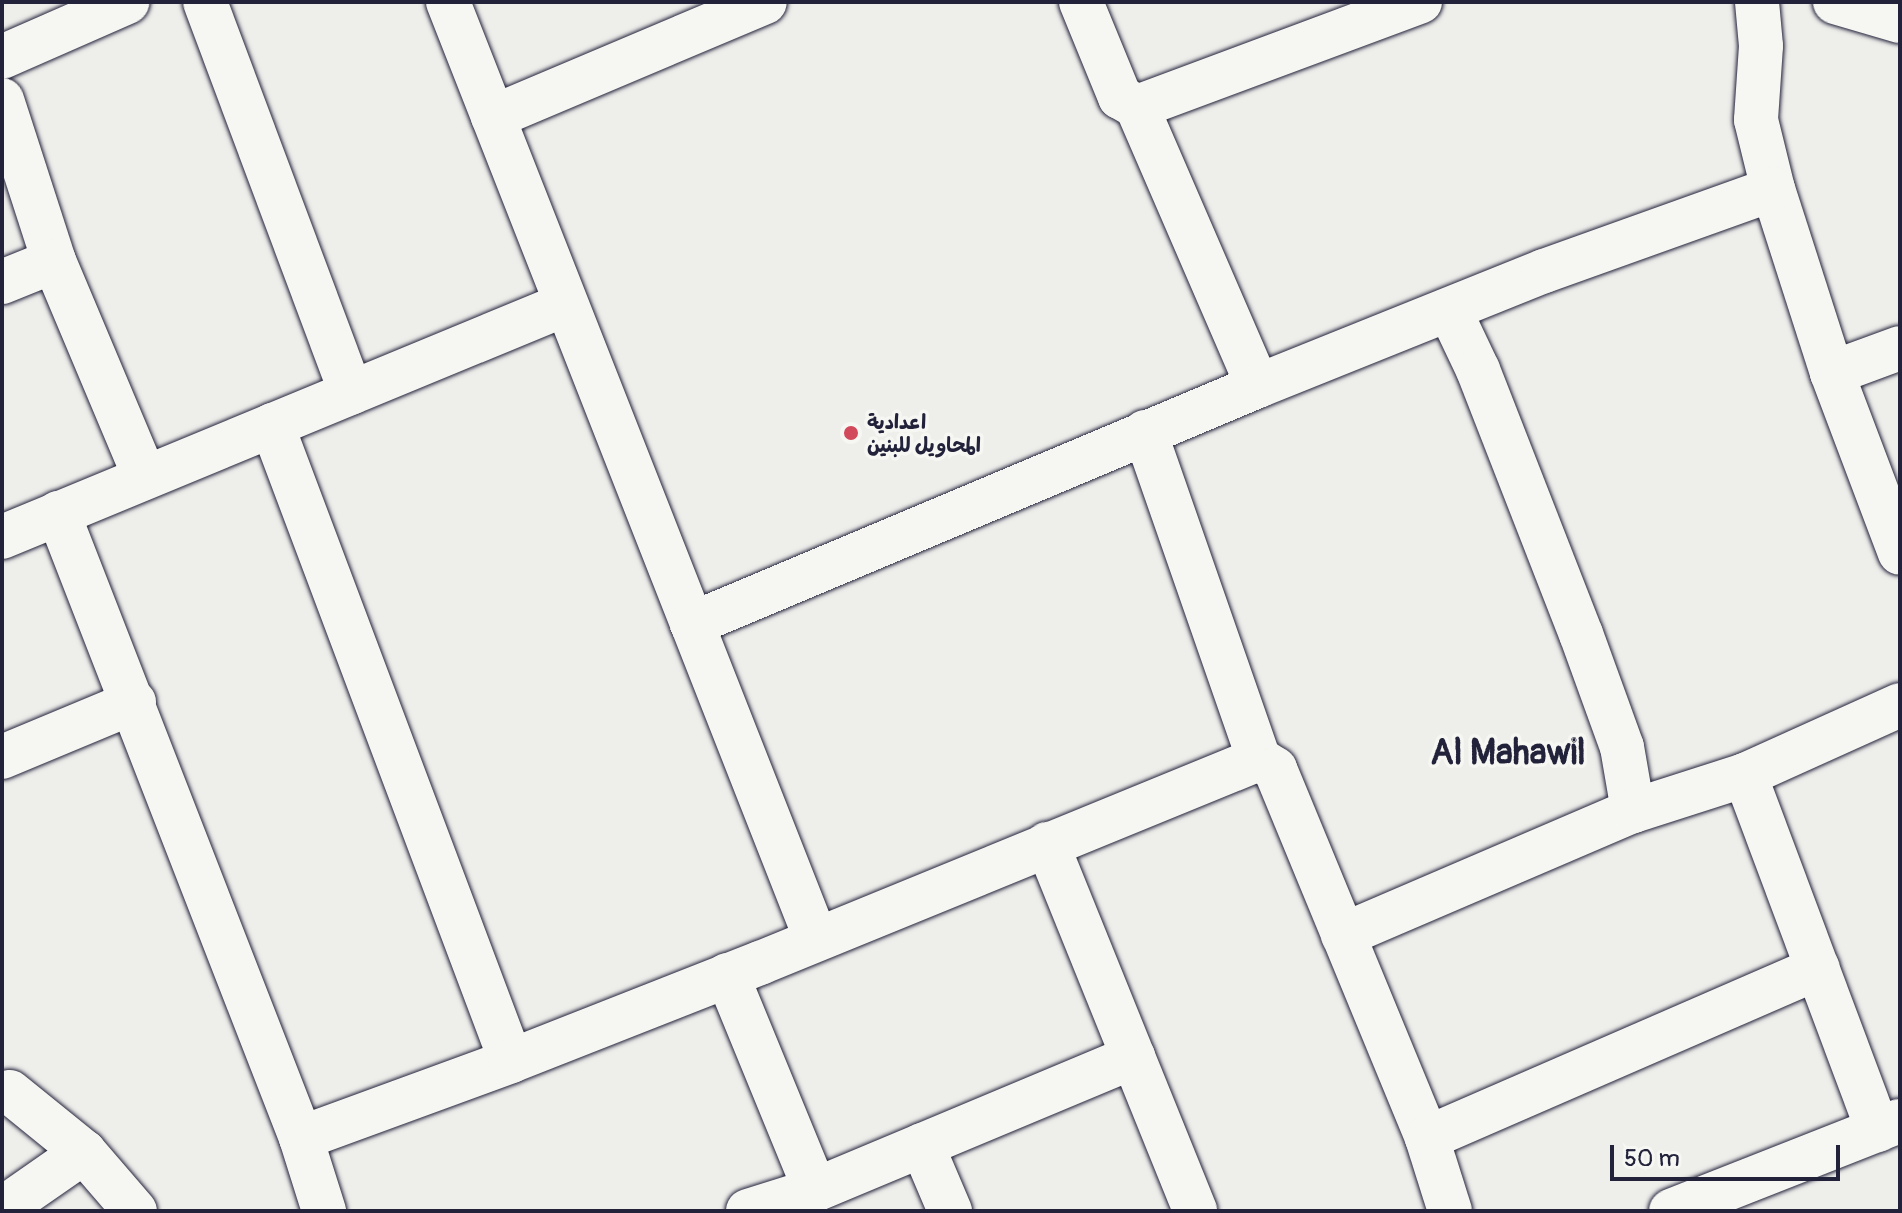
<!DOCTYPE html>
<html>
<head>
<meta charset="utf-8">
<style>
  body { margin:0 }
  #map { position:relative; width:1902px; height:1213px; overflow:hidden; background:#eeeeeb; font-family:Pangolin,"Playpen Sans Arabic",sans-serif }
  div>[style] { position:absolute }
  .roads { filter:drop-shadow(0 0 2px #22223b) drop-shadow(0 0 2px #22223b) }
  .minor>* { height:44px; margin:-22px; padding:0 22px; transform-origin:22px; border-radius:22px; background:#f6f6f2 }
  .dots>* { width:22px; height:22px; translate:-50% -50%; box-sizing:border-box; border:4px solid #f6f6f2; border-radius:50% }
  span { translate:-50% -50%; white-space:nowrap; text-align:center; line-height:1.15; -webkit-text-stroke:7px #f6f6f2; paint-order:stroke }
  .poi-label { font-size:20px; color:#22223b; font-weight:700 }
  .left { translate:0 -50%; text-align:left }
  .town-label { font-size:36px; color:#22223b; font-weight:700 }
  .frame { position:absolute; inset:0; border:4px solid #22223b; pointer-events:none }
  .scale { position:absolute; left:1610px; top:1145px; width:230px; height:36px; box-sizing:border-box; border:4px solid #22223b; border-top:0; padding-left:10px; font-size:24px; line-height:28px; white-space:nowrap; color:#22223b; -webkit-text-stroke:6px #f6f6f2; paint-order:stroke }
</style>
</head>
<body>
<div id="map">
  <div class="roads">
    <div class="minor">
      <div style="left:205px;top:2px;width:417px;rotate:69.5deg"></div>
      <div style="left:448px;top:2px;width:1007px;rotate:68.56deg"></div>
      <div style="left:1081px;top:2px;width:103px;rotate:67.7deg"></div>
      <div style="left:1120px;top:97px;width:20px;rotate:30deg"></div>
      <div style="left:1137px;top:107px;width:302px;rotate:-20.4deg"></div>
      <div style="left:1757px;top:2px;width:44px;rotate:84.8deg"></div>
      <div style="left:1761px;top:46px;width:74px;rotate:93.9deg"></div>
      <div style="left:1756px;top:120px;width:71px;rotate:76.2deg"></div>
      <div style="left:1773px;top:189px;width:193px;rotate:72.2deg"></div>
      <div style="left:1832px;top:373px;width:192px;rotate:69.3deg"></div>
      <div style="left:1835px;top:2px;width:68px;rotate:16.3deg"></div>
      <div style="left:2px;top:57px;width:137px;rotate:-23.7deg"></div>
      <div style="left:2px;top:100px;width:169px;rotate:72.1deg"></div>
      <div style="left:54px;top:261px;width:234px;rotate:67.2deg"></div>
      <div style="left:1137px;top:107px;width:304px;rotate:66.6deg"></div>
      <div style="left:493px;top:117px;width:295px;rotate:-22.9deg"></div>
      <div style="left:2px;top:282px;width:56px;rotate:-22deg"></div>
      <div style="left:1450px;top:311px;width:65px;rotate:64.6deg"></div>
      <div style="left:1478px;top:370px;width:283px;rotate:68.7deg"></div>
      <div style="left:1581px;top:634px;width:120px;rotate:70.1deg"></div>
      <div style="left:1622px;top:747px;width:65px;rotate:80.2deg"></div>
      <div style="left:1832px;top:373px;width:72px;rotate:-20.2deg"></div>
      <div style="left:272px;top:425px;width:679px;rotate:69.4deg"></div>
      <div style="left:1145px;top:432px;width:346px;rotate:70.8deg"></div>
      <div style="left:58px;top:513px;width:671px;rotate:68.75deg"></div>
      <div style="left:301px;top:1138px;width:77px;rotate:72.5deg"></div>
      <div style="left:2px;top:537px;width:610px;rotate:-22.45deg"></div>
      <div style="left:692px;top:624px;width:614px;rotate:-22.81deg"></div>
      <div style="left:1258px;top:386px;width:308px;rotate:-21.9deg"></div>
      <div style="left:1544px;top:271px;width:243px;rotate:-19.7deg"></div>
      <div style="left:2px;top:757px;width:143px;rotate:-22.6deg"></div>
      <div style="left:1745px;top:775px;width:379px;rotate:69.5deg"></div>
      <div style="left:1047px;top:844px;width:396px;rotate:68deg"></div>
      <div style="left:1343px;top:935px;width:315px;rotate:-23.2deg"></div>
      <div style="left:1633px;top:811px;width:118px;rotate:-17.8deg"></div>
      <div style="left:1745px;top:775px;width:170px;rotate:-24.3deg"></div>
      <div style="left:727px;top:975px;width:232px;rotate:67.7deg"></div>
      <div style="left:10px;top:1092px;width:95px;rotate:39deg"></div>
      <div style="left:84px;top:1152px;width:78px;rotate:49.2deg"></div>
      <div style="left:301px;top:1138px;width:224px;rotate:-20.1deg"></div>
      <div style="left:511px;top:1061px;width:268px;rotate:-21.5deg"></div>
      <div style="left:760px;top:963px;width:539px;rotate:-22.24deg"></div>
      <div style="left:1259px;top:759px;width:19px;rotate:32deg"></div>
      <div style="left:1275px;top:769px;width:399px;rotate:67.6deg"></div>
      <div style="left:1427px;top:1138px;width:77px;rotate:72.5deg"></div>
      <div style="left:1427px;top:1138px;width:426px;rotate:-23.5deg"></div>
      <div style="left:922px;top:1145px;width:72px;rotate:67deg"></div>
      <div style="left:2px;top:1209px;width:100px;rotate:-34.8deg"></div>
      <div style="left:748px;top:1211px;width:70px;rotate:-17.4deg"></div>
      <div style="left:815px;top:1190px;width:345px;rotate:-22.7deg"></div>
      <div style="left:1671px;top:1211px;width:246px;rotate:-21.5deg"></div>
    </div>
  </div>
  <div class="dots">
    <div style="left:851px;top:433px;background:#d1495b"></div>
  </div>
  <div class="poi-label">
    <span class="left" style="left:867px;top:434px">اعدادية<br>المحاويل للبنين</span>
  </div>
  <div class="town-label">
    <span style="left:1508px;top:753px">Al Mahawil</span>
  </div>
  <div class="frame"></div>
  <div class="scale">50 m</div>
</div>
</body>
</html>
